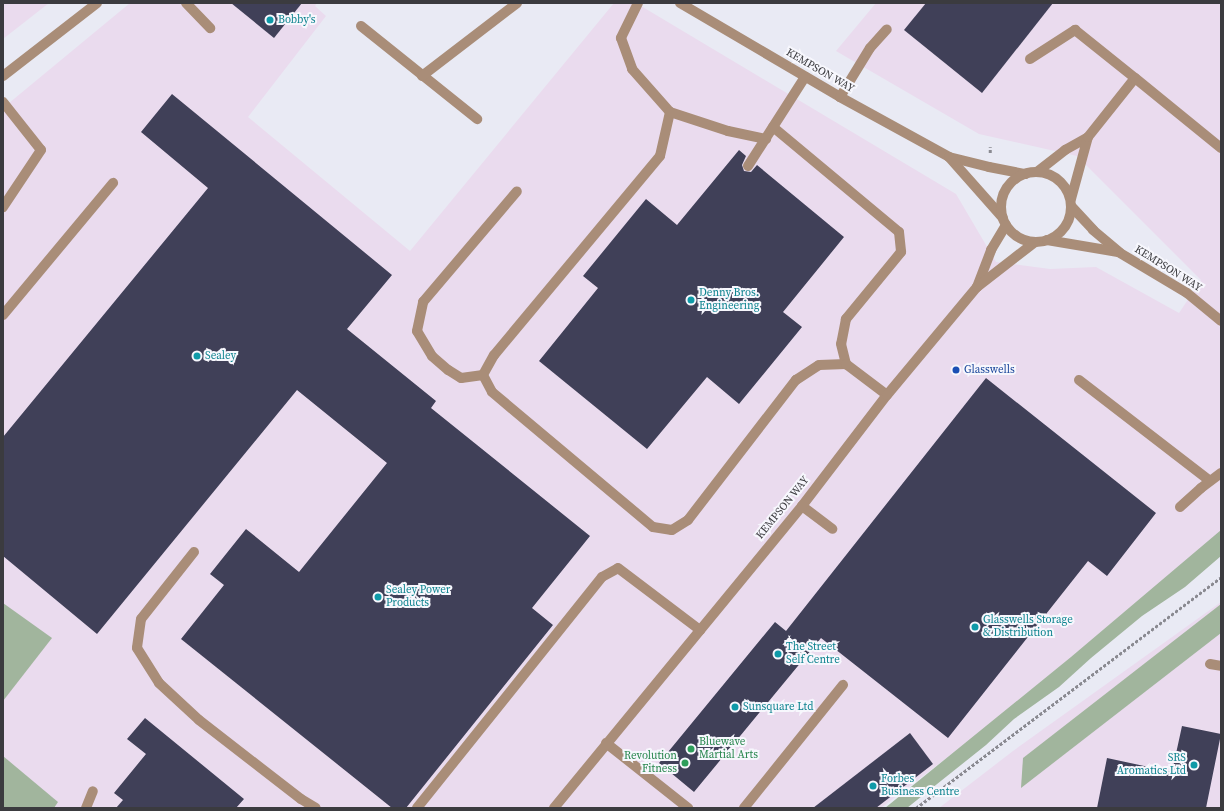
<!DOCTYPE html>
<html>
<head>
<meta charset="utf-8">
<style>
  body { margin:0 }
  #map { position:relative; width:1224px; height:811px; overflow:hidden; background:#e9eaf4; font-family:"Source Serif 4",serif }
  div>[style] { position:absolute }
  .industrial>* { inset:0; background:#eadbee }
  .forest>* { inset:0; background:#a1b59d }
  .building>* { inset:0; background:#404058 }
  .path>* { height:2.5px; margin-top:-1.25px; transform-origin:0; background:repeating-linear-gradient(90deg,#8a8a91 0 3px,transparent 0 5px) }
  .minor>* { height:10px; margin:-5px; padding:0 5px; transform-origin:5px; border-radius:5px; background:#a98d78 }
  .minor>.ring { margin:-5px; padding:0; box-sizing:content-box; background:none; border:10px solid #a98d78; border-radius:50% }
  .dots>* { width:11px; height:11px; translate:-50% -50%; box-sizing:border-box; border:2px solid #f7f7fd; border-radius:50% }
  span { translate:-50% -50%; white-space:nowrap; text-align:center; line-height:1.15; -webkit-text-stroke:4px #f7f7fd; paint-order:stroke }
  .culture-label { font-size:11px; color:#0d838f }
  .left { translate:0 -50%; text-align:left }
  .right { translate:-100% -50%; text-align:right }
  .street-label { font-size:11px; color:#3b3b3f }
  .transit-label { font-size:11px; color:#164399 }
  .leisure-label { font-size:11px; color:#27864d }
  .frame { position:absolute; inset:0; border:4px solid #3b3b3f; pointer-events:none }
</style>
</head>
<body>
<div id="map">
  <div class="industrial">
    <div style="clip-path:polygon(3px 3px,49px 3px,3px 39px)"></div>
    <div style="clip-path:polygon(130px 3px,317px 3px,315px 6px,326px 16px,248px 117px,410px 251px,614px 3px,636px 3px,956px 194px,996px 262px,1050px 269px,1096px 267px,1179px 313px,1201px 280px,1077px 156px,979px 134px,836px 51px,876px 3px,1221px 3px,1221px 549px,881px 808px,3px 808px,3px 108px)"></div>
    <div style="clip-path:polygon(1221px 602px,1221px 808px,939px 808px,1013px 751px)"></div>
  </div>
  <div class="forest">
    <div style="clip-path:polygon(1221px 530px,1221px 556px,1185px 587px,1142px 616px,1091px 658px,1059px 687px,1014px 719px,986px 745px,907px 808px,885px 808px,1071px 657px)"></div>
    <div style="clip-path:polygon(3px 603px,52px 638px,3px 701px)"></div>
    <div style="clip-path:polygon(1221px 604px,1221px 633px,1021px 788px,1023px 758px)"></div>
    <div style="clip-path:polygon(3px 756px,58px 802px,54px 808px,3px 808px)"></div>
  </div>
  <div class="building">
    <div style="clip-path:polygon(231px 3px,302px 3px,274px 38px)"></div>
    <div style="clip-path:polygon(926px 3px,1053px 3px,982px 93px,904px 30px)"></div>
    <div style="clip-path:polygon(172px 94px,392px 275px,347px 329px,436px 401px,431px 408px,590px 536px,532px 608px,553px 625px,406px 808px,392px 808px,181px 639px,224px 585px,210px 574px,246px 529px,299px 572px,387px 463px,297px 390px,97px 634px,3px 556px,3px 437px,208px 188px,141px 132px)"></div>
    <div style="clip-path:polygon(739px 150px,746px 156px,742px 165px,744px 171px,751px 172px,757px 165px,844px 237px,783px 312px,802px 327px,739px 404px,707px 377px,647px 449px,539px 361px,598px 288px,583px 276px,646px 199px,677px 225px)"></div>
    <div style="clip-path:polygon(986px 378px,1156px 513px,1107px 576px,1088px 561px,948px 738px,821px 638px,694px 792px,659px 763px,775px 622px,786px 631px)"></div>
    <div style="clip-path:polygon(145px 718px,244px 799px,236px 808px,116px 808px,123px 800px,114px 793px,146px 754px,127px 739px)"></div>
    <div style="clip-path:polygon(1182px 726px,1221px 734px,1206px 808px,1097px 808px,1107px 758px,1172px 772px)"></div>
    <div style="clip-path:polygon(910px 733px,933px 764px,876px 808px,813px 808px)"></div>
  </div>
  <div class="path">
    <div style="left:990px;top:153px;width:6px;rotate:-90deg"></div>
    <div style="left:916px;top:808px;width:383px;rotate:-37.1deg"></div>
  </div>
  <div class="minor">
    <div style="left:186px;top:3px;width:35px;rotate:46deg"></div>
    <div style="left:638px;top:3px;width:39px;rotate:116deg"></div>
    <div style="left:621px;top:38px;width:33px;rotate:70deg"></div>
    <div style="left:632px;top:69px;width:57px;rotate:48.5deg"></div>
    <div style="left:670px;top:112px;width:45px;rotate:102.8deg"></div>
    <div style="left:660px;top:156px;width:259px;rotate:129.8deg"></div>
    <div style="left:494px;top:355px;width:23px;rotate:119deg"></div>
    <div style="left:483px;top:375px;width:19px;rotate:62deg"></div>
    <div style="left:492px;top:392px;width:210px;rotate:40deg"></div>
    <div style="left:653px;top:527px;width:19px;rotate:9deg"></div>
    <div style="left:672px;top:530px;width:19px;rotate:-32deg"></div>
    <div style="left:688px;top:520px;width:177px;rotate:-52.4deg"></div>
    <div style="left:796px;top:380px;width:27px;rotate:-33deg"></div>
    <div style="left:819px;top:365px;width:27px;rotate:-2deg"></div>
    <div style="left:680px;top:3px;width:186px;rotate:30.4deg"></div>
    <div style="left:840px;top:97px;width:124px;rotate:28.8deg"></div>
    <div style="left:949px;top:157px;width:41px;rotate:14deg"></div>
    <div style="left:989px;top:167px;width:37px;rotate:11deg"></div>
    <div style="left:361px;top:26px;width:149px;rotate:38.7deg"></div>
    <div style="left:1030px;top:59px;width:54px;rotate:-32.8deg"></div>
    <div style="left:1075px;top:30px;width:77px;rotate:38.7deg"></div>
    <div style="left:3px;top:76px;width:119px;rotate:-37.8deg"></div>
    <div style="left:422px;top:76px;width:120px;rotate:-37.5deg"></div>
    <div style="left:840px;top:97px;width:57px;rotate:-58.5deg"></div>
    <div style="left:870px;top:48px;width:25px;rotate:-48deg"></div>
    <div style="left:3px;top:102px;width:61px;rotate:51.6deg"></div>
    <div style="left:41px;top:150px;width:69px;rotate:123.7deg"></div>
    <div style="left:670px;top:112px;width:61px;rotate:18.1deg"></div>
    <div style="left:728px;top:131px;width:39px;rotate:12deg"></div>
    <div style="left:773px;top:127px;width:164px;rotate:39.8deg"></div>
    <div style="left:899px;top:232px;width:20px;rotate:84deg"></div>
    <div style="left:901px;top:252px;width:87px;rotate:129.4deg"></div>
    <div style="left:846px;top:319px;width:25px;rotate:101deg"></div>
    <div style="left:841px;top:344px;width:21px;rotate:76deg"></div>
    <div style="left:846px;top:364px;width:51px;rotate:37.1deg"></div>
    <div style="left:949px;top:157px;width:81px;rotate:48.5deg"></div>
    <div style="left:748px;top:166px;width:106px;rotate:-57.4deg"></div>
    <div style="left:1037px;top:172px;width:36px;rotate:-38deg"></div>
    <div style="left:1065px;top:150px;width:26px;rotate:-29deg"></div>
    <div class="ring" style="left:1001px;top:172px;width:60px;height:60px"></div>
    <div style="left:1071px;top:199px;width:64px;rotate:-74.7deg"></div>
    <div style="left:1088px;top:137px;width:75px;rotate:-51.5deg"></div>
    <div style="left:1135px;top:78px;width:111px;rotate:39.1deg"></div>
    <div style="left:1071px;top:206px;width:33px;rotate:47deg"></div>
    <div style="left:1093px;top:230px;width:35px;rotate:40deg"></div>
    <div style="left:1120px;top:253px;width:78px;rotate:30.8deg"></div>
    <div style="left:1187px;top:293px;width:44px;rotate:39.5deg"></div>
    <div style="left:1047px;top:240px;width:72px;rotate:9.6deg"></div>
    <div style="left:977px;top:287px;width:40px;rotate:-69deg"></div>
    <div style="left:991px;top:250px;width:29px;rotate:-59deg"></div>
    <div style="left:3px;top:315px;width:172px;rotate:-50.2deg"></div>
    <div style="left:483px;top:375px;width:22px;rotate:172deg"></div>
    <div style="left:461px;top:378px;width:15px;rotate:-148deg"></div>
    <div style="left:448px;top:370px;width:21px;rotate:-139deg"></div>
    <div style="left:432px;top:356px;width:29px;rotate:-121deg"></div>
    <div style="left:417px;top:331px;width:30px;rotate:-78deg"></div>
    <div style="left:423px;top:302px;width:145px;rotate:-49.7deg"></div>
    <div style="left:1079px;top:380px;width:165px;rotate:37.6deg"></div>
    <div style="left:802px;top:506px;width:38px;rotate:37deg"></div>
    <div style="left:1180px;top:507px;width:28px;rotate:-42deg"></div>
    <div style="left:1201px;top:488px;width:25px;rotate:-37deg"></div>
    <div style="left:194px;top:552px;width:85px;rotate:128.3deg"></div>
    <div style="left:141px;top:619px;width:29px;rotate:98deg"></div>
    <div style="left:137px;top:648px;width:41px;rotate:57.8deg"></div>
    <div style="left:159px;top:683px;width:54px;rotate:42.8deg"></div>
    <div style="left:199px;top:720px;width:129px;rotate:37.8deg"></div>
    <div style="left:301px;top:799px;width:17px;rotate:31deg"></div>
    <div style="left:1210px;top:664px;width:11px;rotate:10deg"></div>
    <div style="left:606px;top:743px;width:105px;rotate:38.4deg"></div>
    <div style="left:86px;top:808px;width:18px;rotate:-68deg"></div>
    <div style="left:417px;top:808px;width:296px;rotate:-51.3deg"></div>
    <div style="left:602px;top:577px;width:18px;rotate:-29deg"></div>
    <div style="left:618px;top:568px;width:103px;rotate:37.1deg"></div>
    <div style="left:554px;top:808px;width:391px;rotate:-50.6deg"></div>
    <div style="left:802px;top:506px;width:140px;rotate:-52.6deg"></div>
    <div style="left:887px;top:395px;width:141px;rotate:-50.2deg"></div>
    <div style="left:977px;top:287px;width:73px;rotate:-37.8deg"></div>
    <div style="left:744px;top:808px;width:158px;rotate:-51.2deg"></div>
  </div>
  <div class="dots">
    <div style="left:270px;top:20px;background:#0f9aa8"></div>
    <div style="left:691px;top:300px;background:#0f9aa8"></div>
    <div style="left:197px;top:356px;background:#0f9aa8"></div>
    <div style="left:956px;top:370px;background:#1a4fb4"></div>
    <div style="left:378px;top:597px;background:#0f9aa8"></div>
    <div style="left:975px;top:627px;background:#0f9aa8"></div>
    <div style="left:778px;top:654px;background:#0f9aa8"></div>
    <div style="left:735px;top:707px;background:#0f9aa8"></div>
    <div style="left:691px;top:749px;background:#2e9e5b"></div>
    <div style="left:685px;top:763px;background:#2e9e5b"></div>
    <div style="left:1194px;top:765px;background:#0f9aa8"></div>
    <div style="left:873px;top:786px;background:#0f9aa8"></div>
  </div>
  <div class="culture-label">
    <span class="left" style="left:278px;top:20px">Bobby's</span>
    <span class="left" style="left:699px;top:300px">Denny Bros.<br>Engineering</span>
    <span class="left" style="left:205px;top:356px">Sealey</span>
    <span class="left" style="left:386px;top:597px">Sealey Power<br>Products</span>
    <span class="left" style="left:983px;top:627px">Glasswells Storage<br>&amp; Distribution</span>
    <span class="left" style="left:786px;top:654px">The Street<br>Self Centre</span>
    <span class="left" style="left:743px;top:707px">Sunsquare Ltd</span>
    <span class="right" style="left:1186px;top:765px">SRS<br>Aromatics Ltd</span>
    <span class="left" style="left:881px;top:786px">Forbes<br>Business Centre</span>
  </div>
  <div class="street-label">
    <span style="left:820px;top:71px;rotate:30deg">KEMPSON WAY</span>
    <span style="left:1168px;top:269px;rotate:32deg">KEMPSON WAY</span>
    <span style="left:783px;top:508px;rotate:-51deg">KEMPSON WAY</span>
  </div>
  <div class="transit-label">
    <span class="left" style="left:964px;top:370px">Glasswells</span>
  </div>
  <div class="leisure-label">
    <span class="left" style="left:699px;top:749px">Bluewave<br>Martial Arts</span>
    <span class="right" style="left:677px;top:763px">Revolution<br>Fitness</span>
  </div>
  <div class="frame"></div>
</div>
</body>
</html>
